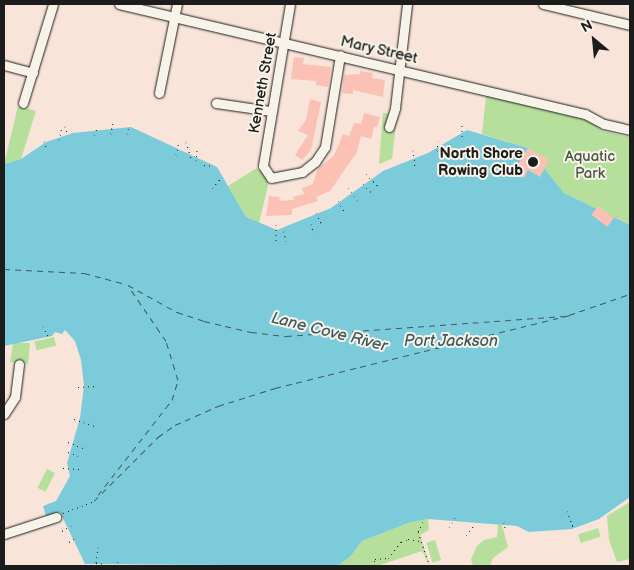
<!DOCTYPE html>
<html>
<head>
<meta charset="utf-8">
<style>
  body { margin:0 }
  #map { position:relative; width:634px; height:570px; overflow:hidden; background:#f8e4d9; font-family:"Balsamiq Sans",sans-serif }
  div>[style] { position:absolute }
  .green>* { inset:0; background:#b6df9c; transform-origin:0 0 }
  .water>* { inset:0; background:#7ccbda }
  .ferry>* { height:1px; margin-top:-0.5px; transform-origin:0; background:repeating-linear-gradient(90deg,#3e595e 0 6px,transparent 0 11px) }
  .building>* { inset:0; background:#fcc1b5; transform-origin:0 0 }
  .path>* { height:1px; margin-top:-0.5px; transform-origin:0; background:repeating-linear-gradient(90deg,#1c1c1c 0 1px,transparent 0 5px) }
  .roads { filter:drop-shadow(0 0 1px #1c1c1c) drop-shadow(0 0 1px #1c1c1c) }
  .minor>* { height:9px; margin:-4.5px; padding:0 4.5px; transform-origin:4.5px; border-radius:4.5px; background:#f7f3e8 }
  .dots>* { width:14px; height:14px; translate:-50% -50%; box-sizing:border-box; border:2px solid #f7f3e8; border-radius:50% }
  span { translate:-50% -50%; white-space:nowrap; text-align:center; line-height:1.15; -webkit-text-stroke:4px #f7f3e8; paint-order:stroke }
  .street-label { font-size:15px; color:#1c1c1c }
  .poi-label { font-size:15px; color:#1c1c1c; font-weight:700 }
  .right { translate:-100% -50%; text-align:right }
  .park-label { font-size:15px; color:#4a5642 }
  .water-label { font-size:16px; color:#3e595e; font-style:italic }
  .frame { position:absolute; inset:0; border:5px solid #1c1c1c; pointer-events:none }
  .north { position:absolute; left:569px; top:15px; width:50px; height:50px; -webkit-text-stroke:4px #f7f3e8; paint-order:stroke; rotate:332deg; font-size:14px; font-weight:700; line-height:20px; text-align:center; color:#1c1c1c }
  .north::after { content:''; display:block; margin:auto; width:18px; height:22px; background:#1c1c1c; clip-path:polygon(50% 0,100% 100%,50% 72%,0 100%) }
</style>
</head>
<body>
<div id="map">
  <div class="green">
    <div style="clip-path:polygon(486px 96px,586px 118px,603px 131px,630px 137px,630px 225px,564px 193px,528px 148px,482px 134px)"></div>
    <div style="clip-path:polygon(18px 106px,36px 111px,21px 159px,4px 164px)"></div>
    <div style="clip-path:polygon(383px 113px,397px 115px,392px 159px,379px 164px)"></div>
    <div style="clip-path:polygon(257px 168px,269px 181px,259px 223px,246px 217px,228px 186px)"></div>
    <div style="left:54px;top:337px;width:9px;height:20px;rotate:77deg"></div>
    <div style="clip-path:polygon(13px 343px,30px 343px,28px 364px,10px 362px)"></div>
    <div style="left:47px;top:469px;width:9px;height:21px;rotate:27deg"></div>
    <div style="clip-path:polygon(630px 502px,630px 559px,617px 562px,609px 540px,607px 516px)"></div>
    <div style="clip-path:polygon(428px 519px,429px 530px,420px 535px,430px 566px,422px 551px,377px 566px,337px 566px,350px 557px,362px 541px,411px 522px)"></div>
    <div style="clip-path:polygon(498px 525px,502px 525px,508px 547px,493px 558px,490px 565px,473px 566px,471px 559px,477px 546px,484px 540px,497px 537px)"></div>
    <div style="left:598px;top:528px;width:9px;height:21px;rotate:72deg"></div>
    <div style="left:435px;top:540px;width:21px;height:9px;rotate:73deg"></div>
  </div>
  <div class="water">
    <div style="clip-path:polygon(131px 127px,217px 167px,246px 217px,277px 230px,331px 208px,383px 171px,428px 153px,467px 130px,528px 148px,564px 193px,630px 225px,630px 497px,599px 519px,572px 529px,529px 532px,517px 526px,428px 519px,411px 522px,362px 541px,350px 557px,337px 566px,85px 564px,60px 512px,46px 516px,43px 506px,56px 501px,70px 476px,67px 463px,80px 418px,84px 386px,81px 360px,75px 341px,65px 330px,62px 334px,55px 332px,52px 336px,4px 346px,4px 164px,21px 159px,46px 142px,73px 133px)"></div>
  </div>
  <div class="ferry">
    <div style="left:4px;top:269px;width:80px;rotate:2.9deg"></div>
    <div style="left:84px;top:273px;width:43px;rotate:14.7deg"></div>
    <div style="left:128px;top:285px;width:56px;rotate:28.9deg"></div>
    <div style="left:177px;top:312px;width:28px;rotate:18deg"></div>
    <div style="left:204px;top:321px;width:48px;rotate:13.2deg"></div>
    <div style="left:251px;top:332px;width:35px;rotate:7deg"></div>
    <div style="left:286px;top:336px;width:279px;rotate:-4.1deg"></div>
    <div style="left:98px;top:495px;width:120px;rotate:-52.1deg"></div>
    <div style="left:172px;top:400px;width:21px;rotate:-73deg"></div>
    <div style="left:178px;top:380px;width:41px;rotate:-107.1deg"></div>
    <div style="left:166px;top:341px;width:65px;rotate:-124.4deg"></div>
    <div style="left:94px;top:501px;width:91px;rotate:-45deg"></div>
    <div style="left:158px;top:437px;width:21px;rotate:-35deg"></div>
    <div style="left:175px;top:425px;width:47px;rotate:-23.8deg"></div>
    <div style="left:218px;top:406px;width:60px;rotate:-17.5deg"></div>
    <div style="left:275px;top:388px;width:303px;rotate:-13.9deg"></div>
    <div style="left:569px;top:315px;width:65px;rotate:-19deg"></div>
  </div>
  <div class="building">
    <div style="clip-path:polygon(294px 57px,304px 58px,303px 64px,331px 67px,328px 87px,316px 85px,316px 81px,291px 79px)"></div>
    <div style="clip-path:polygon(360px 71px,373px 73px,372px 78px,385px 80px,383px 97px,353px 90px,353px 94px,342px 93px,344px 75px,360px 74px)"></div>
    <div style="clip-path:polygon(310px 99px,321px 102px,311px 150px,302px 160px,295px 155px,308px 135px,298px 131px,306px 120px)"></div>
    <div style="clip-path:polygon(364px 113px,380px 117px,377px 127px,374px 127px,371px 139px,361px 136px,357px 152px,330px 191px,316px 197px,318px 201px,292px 209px,292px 215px,266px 216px,269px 196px,280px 197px,279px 201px,294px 200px,293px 197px,304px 194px,302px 188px,313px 184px,318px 168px,334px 156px,343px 134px,349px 136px,354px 123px,361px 124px)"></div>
    <div style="clip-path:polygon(528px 148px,549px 160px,540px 177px,528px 170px,524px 178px,517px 174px,521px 166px,518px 164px)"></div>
    <div style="left:598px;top:206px;width:20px;height:11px;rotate:37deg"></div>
  </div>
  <div class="path">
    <div style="left:65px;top:126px;width:7px;rotate:74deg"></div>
    <div style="left:111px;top:134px;width:11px;rotate:-80deg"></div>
    <div style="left:127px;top:134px;width:9px;rotate:-77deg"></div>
    <div style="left:94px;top:135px;width:9px;rotate:-63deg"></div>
    <div style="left:462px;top:137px;width:12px;rotate:-90deg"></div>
    <div style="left:59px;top:140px;width:14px;rotate:-78deg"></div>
    <div style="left:44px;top:141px;width:9px;rotate:72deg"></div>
    <div style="left:186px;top:142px;width:17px;rotate:73deg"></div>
    <div style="left:413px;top:150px;width:17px;rotate:83deg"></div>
    <div style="left:437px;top:151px;width:10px;rotate:-84deg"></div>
    <div style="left:176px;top:155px;width:14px;rotate:-78deg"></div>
    <div style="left:196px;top:161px;width:11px;rotate:-85deg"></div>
    <div style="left:204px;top:165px;width:9px;rotate:6deg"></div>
    <div style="left:366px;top:174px;width:16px;rotate:45deg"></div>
    <div style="left:363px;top:184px;width:11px;rotate:45deg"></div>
    <div style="left:212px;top:188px;width:12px;rotate:-48deg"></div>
    <div style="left:348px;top:188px;width:17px;rotate:54deg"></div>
    <div style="left:338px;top:201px;width:12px;rotate:59deg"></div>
    <div style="left:316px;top:213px;width:15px;rotate:62deg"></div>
    <div style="left:311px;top:224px;width:10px;rotate:73deg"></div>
    <div style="left:284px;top:231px;width:10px;rotate:79deg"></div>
    <div style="left:276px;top:241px;width:16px;rotate:-90deg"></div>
    <div style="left:43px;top:326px;width:11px;rotate:63deg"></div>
    <div style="left:78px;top:387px;width:17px;rotate:-3deg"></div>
    <div style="left:74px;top:419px;width:21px;rotate:19deg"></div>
    <div style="left:68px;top:442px;width:16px;rotate:22deg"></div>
    <div style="left:68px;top:452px;width:12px;rotate:20deg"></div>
    <div style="left:63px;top:468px;width:16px;rotate:4deg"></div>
    <div style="left:567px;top:511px;width:17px;rotate:69deg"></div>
    <div style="left:63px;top:513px;width:33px;rotate:-21deg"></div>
    <div style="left:423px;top:522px;width:11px;rotate:117deg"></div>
    <div style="left:418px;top:532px;width:36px;rotate:71deg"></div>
    <div style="left:504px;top:522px;width:6px;rotate:81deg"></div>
    <div style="left:449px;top:527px;width:11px;rotate:-56deg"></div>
    <div style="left:62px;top:531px;width:12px;rotate:-31deg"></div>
    <div style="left:466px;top:535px;width:13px;rotate:-51deg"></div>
    <div style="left:69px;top:542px;width:6px;rotate:-31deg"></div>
    <div style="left:98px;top:547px;width:16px;rotate:97deg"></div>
    <div style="left:96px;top:563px;width:10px;rotate:6deg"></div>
    <div style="left:114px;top:566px;width:6px;rotate:-45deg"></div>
    <div style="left:373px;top:566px;width:7px;rotate:-74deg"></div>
    <div style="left:375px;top:559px;width:13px;rotate:-4deg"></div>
    <div style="left:388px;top:558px;width:21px;rotate:-51deg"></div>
    <div style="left:401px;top:542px;width:8px;rotate:-23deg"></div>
    <div style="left:408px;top:539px;width:13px;rotate:9deg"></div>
  </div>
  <div class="roads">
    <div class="minor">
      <div style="left:119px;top:4px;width:479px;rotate:13.3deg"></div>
      <div style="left:585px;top:114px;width:21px;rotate:28deg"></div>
      <div style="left:604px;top:124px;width:27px;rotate:13deg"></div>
      <div style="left:290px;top:4px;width:164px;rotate:99.5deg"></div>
      <div style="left:263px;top:166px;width:14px;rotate:56deg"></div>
      <div style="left:271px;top:178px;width:32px;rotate:-11deg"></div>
      <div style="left:302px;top:172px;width:16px;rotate:-38deg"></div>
      <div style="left:315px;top:162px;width:18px;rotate:-56deg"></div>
      <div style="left:325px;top:147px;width:93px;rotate:-80.7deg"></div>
      <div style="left:543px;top:4px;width:89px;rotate:13.6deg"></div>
      <div style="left:4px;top:65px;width:30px;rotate:15deg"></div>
      <div style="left:159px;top:93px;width:91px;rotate:-78.6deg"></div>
      <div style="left:23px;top:103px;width:103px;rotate:-73.1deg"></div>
      <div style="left:216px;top:103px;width:56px;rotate:8.3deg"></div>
      <div style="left:389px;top:127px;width:20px;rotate:-72deg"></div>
      <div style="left:395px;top:108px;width:105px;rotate:-83.4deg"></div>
      <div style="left:4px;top:414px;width:20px;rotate:-57deg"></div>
      <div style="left:15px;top:397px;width:33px;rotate:-83deg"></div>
      <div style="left:4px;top:534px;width:55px;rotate:-18.1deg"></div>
    </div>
  </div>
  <div class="dots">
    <div style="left:533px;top:162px;background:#1c1c1c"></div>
  </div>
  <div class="street-label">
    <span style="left:379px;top:50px;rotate:13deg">Mary Street</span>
    <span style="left:263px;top:83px;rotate:-80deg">Kenneth Street</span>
  </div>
  <div class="poi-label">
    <span class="right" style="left:523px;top:162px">North Shore<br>Rowing Club</span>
  </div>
  <div class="park-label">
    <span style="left:590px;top:165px">Aquatic<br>Park</span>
  </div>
  <div class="water-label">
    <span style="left:329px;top:333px;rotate:14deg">Lane Cove River</span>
    <span style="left:451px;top:342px">Port Jackson</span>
  </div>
  <div class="frame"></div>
  <div class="north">N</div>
</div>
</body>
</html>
